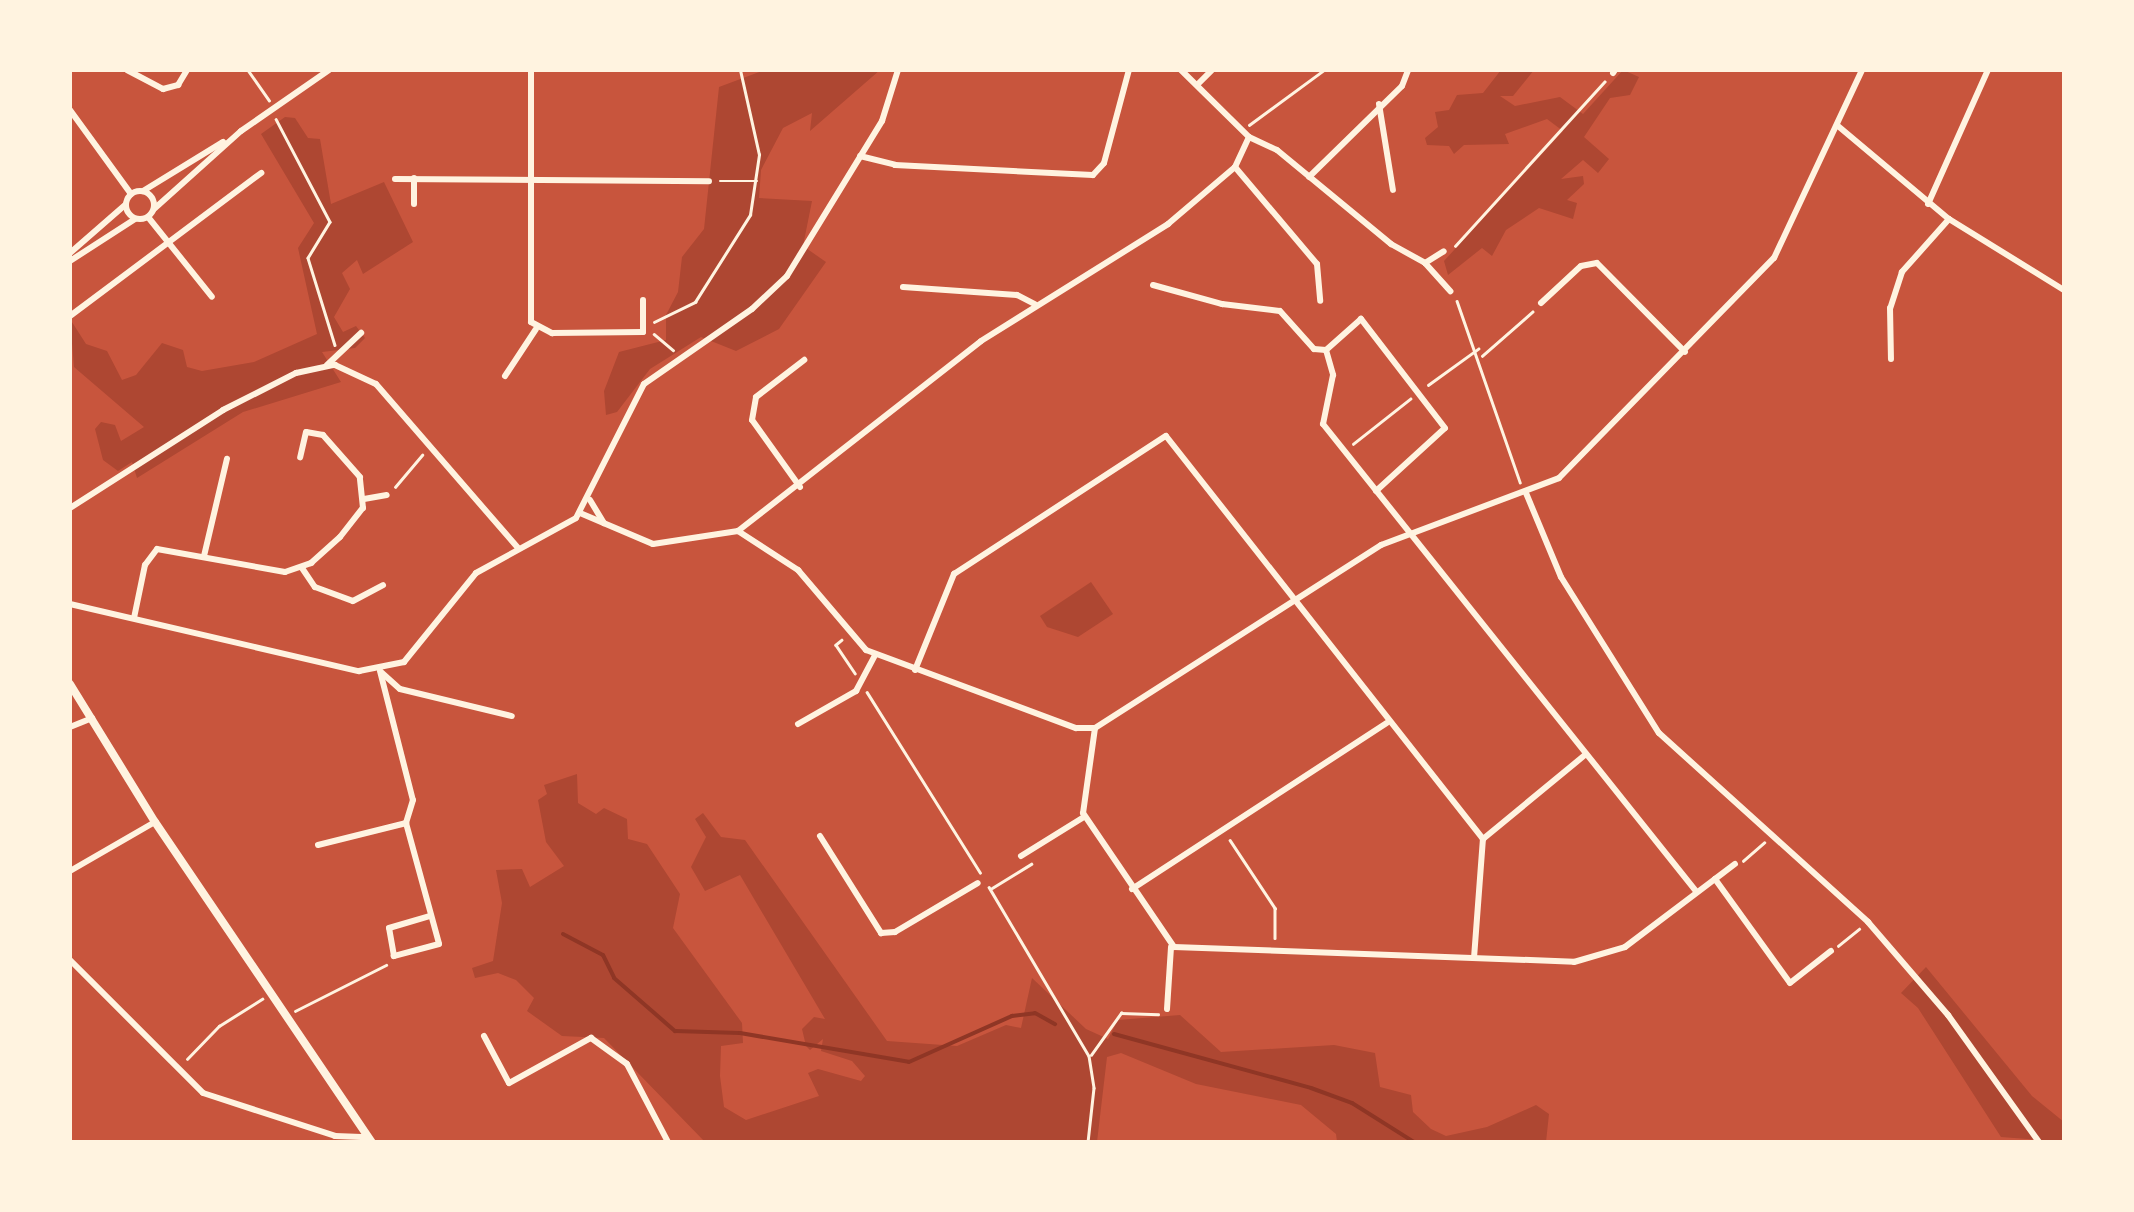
<!DOCTYPE html>
<html>
<head>
<meta charset="utf-8">
<style>
  body { margin:0 }
  #map { position:relative; width:2134px; height:1212px; overflow:hidden; background:#c8553d; font-family:Jost,sans-serif }
  div>[style] { position:absolute }
  .green>* { inset:0; background:#ae4732 }
  .stream>* { height:4px; margin:-2px; padding:0 2px; transform-origin:2px; border-radius:2px; background:#8f3625 }
  .path>* { height:2.5px; margin:-1.25px; padding:0 1.25px; transform-origin:1.25px; border-radius:1.25px; background:#fff3e0 }
  .minor>* { height:6px; margin:-3px; padding:0 3px; transform-origin:3px; border-radius:3px; background:#fff3e0 }
  .minor>.ring { margin:-3px; padding:0; box-sizing:content-box; background:none; border:6px solid #fff3e0; border-radius:50% }
  .tertiary>* { height:8px; margin:-4px; padding:0 4px; transform-origin:4px; border-radius:4px; background:#fff3e0 }
  span { translate:-50% -50%; white-space:nowrap; text-align:center; line-height:1.15; -webkit-text-stroke:10px #fff3e0; paint-order:stroke }
  .frame { position:absolute; inset:0; border:72px solid #fff3e0; pointer-events:none }
</style>
</head>
<body>
<div id="map">
  <div class="green">
    <div style="clip-path:polygon(765px 70px,880px 70px,810px 131px,812px 113px,783px 128px,761px 170px,759px 198px,812px 201px,803px 246px,826px 262px,779px 329px,736px 351px,701px 337px,650px 369px,617px 412px,606px 415px,604px 391px,619px 352px,666px 340px,666px 315px,678px 292px,682px 257px,704px 229px,719px 87px)"></div>
    <div style="clip-path:polygon(1501px 70px,1534px 70px,1513px 96px,1500px 96px,1515px 106px,1560px 97px,1583px 114px,1623px 70px,1639px 77px,1630px 95px,1610px 98px,1584px 137px,1609px 159px,1598px 173px,1583px 160px,1561px 179px,1583px 176px,1584px 184px,1567px 200px,1577px 203px,1573px 219px,1539px 208px,1506px 230px,1492px 256px,1482px 248px,1448px 275px,1444px 261px,1563px 131px,1547px 119px,1505px 134px,1509px 144px,1464px 145px,1454px 154px,1449px 146px,1427px 145px,1425px 138px,1438px 127px,1435px 112px,1449px 110px,1457px 95px,1483px 93px)"></div>
    <div style="clip-path:polygon(285px 117px,295px 118px,308px 138px,320px 139px,331px 204px,384px 182px,413px 242px,363px 274px,357px 260px,342px 273px,350px 289px,334px 317px,343px 332px,356px 326px,365px 338px,355px 348px,322px 352px,341px 382px,243px 412px,137px 478px,132px 462px,118px 471px,103px 460px,95px 429px,101px 422px,115px 425px,121px 441px,144px 427px,74px 367px,70px 319px,86px 344px,107px 351px,122px 380px,136px 375px,162px 343px,183px 350px,187px 367px,202px 371px,254px 362px,317px 334px,298px 248px,314px 223px,261px 134px)"></div>
    <div style="clip-path:polygon(1091px 582px,1113px 614px,1078px 637px,1047px 627px,1040px 616px)"></div>
    <div style="clip-path:polygon(577px 774px,578px 803px,596px 814px,604px 808px,627px 819px,628px 839px,647px 844px,680px 894px,673px 928px,742px 1023px,743px 1043px,721px 1046px,720px 1076px,724px 1107px,746px 1120px,819px 1096px,808px 1073px,818px 1069px,861px 1081px,865px 1076px,852px 1061px,821px 1051px,823px 1039px,810px 1050px,806px 1046px,802px 1029px,814px 1017px,825px 1019px,740px 875px,705px 891px,691px 867px,706px 837px,695px 819px,703px 813px,721px 837px,745px 840px,887px 1041px,957px 1046px,1006px 1025px,1021px 1028px,1032px 978px,1086px 1029px,1108px 1039px,1118px 1020px,1180px 1015px,1221px 1052px,1334px 1045px,1375px 1053px,1380px 1087px,1411px 1095px,1413px 1112px,1431px 1129px,1446px 1136px,1487px 1127px,1536px 1105px,1549px 1114px,1546px 1142px,1337px 1142px,1336px 1134px,1301px 1105px,1196px 1084px,1121px 1053px,1107px 1057px,1097px 1142px,705px 1142px,604px 1038px,562px 1036px,527px 1011px,534px 998px,516px 980px,498px 973px,475px 978px,472px 968px,493px 961px,502px 903px,496px 870px,522px 869px,530px 887px,564px 866px,546px 842px,538px 800px,547px 794px,544px 785px)"></div>
    <div style="clip-path:polygon(1926px 967px,2032px 1096px,2064px 1122px,2064px 1142px,2001px 1137px,1918px 1008px,1901px 993px)"></div>
  </div>
  <div class="stream">
    <div style="left:563px;top:934px;width:45px;rotate:27.7deg"></div>
    <div style="left:603px;top:955px;width:25px;rotate:64deg"></div>
    <div style="left:614px;top:978px;width:81px;rotate:41deg"></div>
    <div style="left:675px;top:1031px;width:65px;rotate:1.8deg"></div>
    <div style="left:740px;top:1033px;width:171px;rotate:9.7deg"></div>
    <div style="left:909px;top:1062px;width:113px;rotate:-24.1deg"></div>
    <div style="left:1012px;top:1016px;width:23px;rotate:-7deg"></div>
    <div style="left:1035px;top:1013px;width:23px;rotate:29deg"></div>
    <div style="left:1114px;top:1034px;width:204px;rotate:15.3deg"></div>
    <div style="left:1311px;top:1088px;width:44px;rotate:20.1deg"></div>
    <div style="left:1352px;top:1103px;width:73px;rotate:32.2deg"></div>
  </div>
  <div class="path">
    <div style="left:248px;top:70px;width:37px;rotate:55deg"></div>
    <div style="left:276px;top:119px;width:116px;rotate:62.3deg"></div>
    <div style="left:330px;top:222px;width:42px;rotate:121.4deg"></div>
    <div style="left:308px;top:258px;width:91px;rotate:72.8deg"></div>
    <div style="left:1249px;top:125px;width:93px;rotate:-36.3deg"></div>
    <div style="left:720px;top:181px;width:37px"></div>
    <div style="left:1455px;top:246px;width:222px;rotate:-47.7deg"></div>
    <div style="left:1457px;top:301px;width:192px;rotate:70.8deg"></div>
    <div style="left:654px;top:322px;width:46px;rotate:-26deg"></div>
    <div style="left:695px;top:302px;width:103px;rotate:-57.7deg"></div>
    <div style="left:750px;top:215px;width:61px;rotate:-81.5deg"></div>
    <div style="left:759px;top:155px;width:87px;rotate:-102.6deg"></div>
    <div style="left:654px;top:334px;width:25px;rotate:40deg"></div>
    <div style="left:1482px;top:356px;width:67px;rotate:-41.3deg"></div>
    <div style="left:1428px;top:385px;width:62px;rotate:-35.8deg"></div>
    <div style="left:1353px;top:444px;width:73px;rotate:-38.3deg"></div>
    <div style="left:395px;top:487px;width:42px;rotate:-49.8deg"></div>
    <div style="left:842px;top:640px;width:8px;rotate:140deg"></div>
    <div style="left:836px;top:645px;width:34px;rotate:56deg"></div>
    <div style="left:867px;top:692px;width:213px;rotate:57.9deg"></div>
    <div style="left:1230px;top:840px;width:82px;rotate:56.5deg"></div>
    <div style="left:1275px;top:908px;width:30px;rotate:90deg"></div>
    <div style="left:1743px;top:861px;width:28px;rotate:-41deg"></div>
    <div style="left:989px;top:887px;width:196px;rotate:59.4deg"></div>
    <div style="left:1089px;top:1056px;width:32px;rotate:81deg"></div>
    <div style="left:1094px;top:1088px;width:54px;rotate:96.3deg"></div>
    <div style="left:992px;top:888px;width:46px;rotate:-31.6deg"></div>
    <div style="left:1838px;top:946px;width:27px;rotate:-39deg"></div>
    <div style="left:295px;top:1011px;width:102px;rotate:-26.8deg"></div>
    <div style="left:1091px;top:1055px;width:52px;rotate:-54.5deg"></div>
    <div style="left:1121px;top:1013px;width:37px;rotate:2deg"></div>
    <div style="left:187px;top:1059px;width:46px;rotate:-45.9deg"></div>
    <div style="left:219px;top:1026px;width:51px;rotate:-32.1deg"></div>
  </div>
  <div class="minor">
    <div style="left:127px;top:70px;width:41px;rotate:27.8deg"></div>
    <div style="left:163px;top:89px;width:16px;rotate:-15deg"></div>
    <div style="left:178px;top:85px;width:17px;rotate:-59deg"></div>
    <div style="left:531px;top:70px;width:252px;rotate:90deg"></div>
    <div style="left:531px;top:322px;width:24px;rotate:28deg"></div>
    <div style="left:552px;top:333px;width:91px;rotate:-0.6deg"></div>
    <div style="left:643px;top:332px;width:32px;rotate:-90deg"></div>
    <div style="left:1181px;top:70px;width:95px;rotate:44.6deg"></div>
    <div style="left:1249px;top:137px;width:31px;rotate:25deg"></div>
    <div style="left:1277px;top:150px;width:148px;rotate:39.5deg"></div>
    <div style="left:1391px;top:244px;width:39px;rotate:29deg"></div>
    <div style="left:1425px;top:263px;width:38px;rotate:48deg"></div>
    <div style="left:1613px;top:73px;width:4px;rotate:-56deg"></div>
    <div style="left:1197px;top:85px;width:21px;rotate:-45deg"></div>
    <div style="left:1379px;top:104px;width:87px;rotate:80.8deg"></div>
    <div style="left:70px;top:110px;width:104px;rotate:54deg"></div>
    <div style="left:1838px;top:126px;width:145px;rotate:40deg"></div>
    <div style="left:1949px;top:219px;width:71px;rotate:131.6deg"></div>
    <div style="left:1902px;top:272px;width:38px;rotate:108deg"></div>
    <div style="left:1890px;top:308px;width:51px;rotate:88.9deg"></div>
    <div style="left:860px;top:156px;width:36px;rotate:14deg"></div>
    <div style="left:895px;top:165px;width:198px;rotate:2.9deg"></div>
    <div style="left:1093px;top:175px;width:16px;rotate:-47deg"></div>
    <div style="left:1104px;top:163px;width:96px;rotate:-75deg"></div>
    <div style="left:1235px;top:167px;width:127px;rotate:49.8deg"></div>
    <div style="left:1317px;top:264px;width:37px;rotate:85deg"></div>
    <div style="left:1309px;top:177px;width:130px;rotate:-44.4deg"></div>
    <div style="left:1402px;top:86px;width:17px;rotate:-69deg"></div>
    <div style="left:414px;top:178px;width:26px;rotate:90deg"></div>
    <div style="left:395px;top:179px;width:314px;rotate:0.4deg"></div>
    <div class="ring" style="left:126px;top:191px;width:22px;height:22px"></div>
    <div style="left:143px;top:191px;width:94px;rotate:-31.5deg"></div>
    <div style="left:1928px;top:204px;width:147px;rotate:-65.9deg"></div>
    <div style="left:154px;top:209px;width:117px;rotate:-41.9deg"></div>
    <div style="left:241px;top:131px;width:107px;rotate:-34.7deg"></div>
    <div style="left:148px;top:217px;width:102px;rotate:51.3deg"></div>
    <div style="left:1949px;top:219px;width:135px;rotate:31.7deg"></div>
    <div style="left:70px;top:253px;width:73px;rotate:-41.1deg"></div>
    <div style="left:70px;top:261px;width:77px;rotate:-32.9deg"></div>
    <div style="left:1425px;top:263px;width:22px;rotate:-32deg"></div>
    <div style="left:1153px;top:285px;width:72px;rotate:15.4deg"></div>
    <div style="left:1222px;top:304px;width:58px;rotate:6.9deg"></div>
    <div style="left:1280px;top:311px;width:51px;rotate:48.2deg"></div>
    <div style="left:1314px;top:349px;width:12px;rotate:5deg"></div>
    <div style="left:903px;top:287px;width:114px;rotate:4deg"></div>
    <div style="left:1017px;top:295px;width:20px;rotate:27deg"></div>
    <div style="left:1541px;top:303px;width:54px;rotate:-42.8deg"></div>
    <div style="left:1581px;top:266px;width:16px;rotate:-11deg"></div>
    <div style="left:1597px;top:263px;width:125px;rotate:45.3deg"></div>
    <div style="left:70px;top:316px;width:239px;rotate:-36.8deg"></div>
    <div style="left:327px;top:365px;width:47px;rotate:-43.3deg"></div>
    <div style="left:505px;top:376px;width:56px;rotate:-56.6deg"></div>
    <div style="left:800px;top:487px;width:82px;rotate:-125.6deg"></div>
    <div style="left:752px;top:420px;width:23px;rotate:-80deg"></div>
    <div style="left:756px;top:397px;width:61px;rotate:-37.6deg"></div>
    <div style="left:1376px;top:491px;width:93px;rotate:-42.4deg"></div>
    <div style="left:1445px;top:428px;width:138px;rotate:-127.6deg"></div>
    <div style="left:1361px;top:319px;width:47px;rotate:138.5deg"></div>
    <div style="left:1326px;top:350px;width:26px;rotate:74deg"></div>
    <div style="left:1333px;top:375px;width:50px;rotate:101.5deg"></div>
    <div style="left:1323px;top:424px;width:598px;rotate:51.39deg"></div>
    <div style="left:1526px;top:493px;width:91px;rotate:67.4deg"></div>
    <div style="left:1561px;top:577px;width:184px;rotate:57.9deg"></div>
    <div style="left:1659px;top:733px;width:282px;rotate:42.1deg"></div>
    <div style="left:1868px;top:922px;width:123px;rotate:49.3deg"></div>
    <div style="left:1948px;top:1015px;width:156px;rotate:54.4deg"></div>
    <div style="left:364px;top:499px;width:23px;rotate:-10deg"></div>
    <div style="left:590px;top:500px;width:27px;rotate:59deg"></div>
    <div style="left:70px;top:508px;width:182px;rotate:-32.6deg"></div>
    <div style="left:223px;top:410px;width:82px;rotate:-26.9deg"></div>
    <div style="left:296px;top:373px;width:40px;rotate:-12deg"></div>
    <div style="left:335px;top:365px;width:45px;rotate:24.9deg"></div>
    <div style="left:376px;top:384px;width:217px;rotate:49.1deg"></div>
    <div style="left:580px;top:513px;width:79px;rotate:23deg"></div>
    <div style="left:653px;top:544px;width:86px;rotate:-8.7deg"></div>
    <div style="left:738px;top:531px;width:308px;rotate:-38deg"></div>
    <div style="left:981px;top:341px;width:221px;rotate:-32deg"></div>
    <div style="left:1168px;top:224px;width:88px;rotate:-40.4deg"></div>
    <div style="left:1235px;top:167px;width:33px;rotate:-65deg"></div>
    <div style="left:738px;top:531px;width:72px;rotate:33deg"></div>
    <div style="left:798px;top:570px;width:105px;rotate:49.6deg"></div>
    <div style="left:866px;top:650px;width:224px;rotate:20.4deg"></div>
    <div style="left:1076px;top:728px;width:19px"></div>
    <div style="left:1095px;top:728px;width:340px;rotate:-32.6deg"></div>
    <div style="left:1381px;top:545px;width:190px;rotate:-20.6deg"></div>
    <div style="left:1559px;top:478px;width:308px;rotate:-45.7deg"></div>
    <div style="left:1774px;top:258px;width:208px;rotate:-64.9deg"></div>
    <div style="left:204px;top:556px;width:100px;rotate:-76.7deg"></div>
    <div style="left:302px;top:568px;width:23px;rotate:56deg"></div>
    <div style="left:315px;top:587px;width:40px;rotate:20.2deg"></div>
    <div style="left:353px;top:601px;width:34px;rotate:-28deg"></div>
    <div style="left:70px;top:604px;width:297px;rotate:13.1deg"></div>
    <div style="left:359px;top:671px;width:46px;rotate:-11.3deg"></div>
    <div style="left:404px;top:662px;width:114px;rotate:-51deg"></div>
    <div style="left:476px;top:573px;width:114px;rotate:-28.8deg"></div>
    <div style="left:576px;top:518px;width:150px;rotate:-63.1deg"></div>
    <div style="left:644px;top:384px;width:131px;rotate:-34.8deg"></div>
    <div style="left:752px;top:309px;width:48px;rotate:-43.3deg"></div>
    <div style="left:787px;top:276px;width:182px;rotate:-58.5deg"></div>
    <div style="left:882px;top:121px;width:53px;rotate:-72.6deg"></div>
    <div style="left:134px;top:618px;width:54px;rotate:-78.3deg"></div>
    <div style="left:145px;top:565px;width:20px;rotate:-53deg"></div>
    <div style="left:157px;top:549px;width:130px;rotate:10.2deg"></div>
    <div style="left:285px;top:572px;width:28px;rotate:-19deg"></div>
    <div style="left:311px;top:563px;width:39px;rotate:-42deg"></div>
    <div style="left:340px;top:537px;width:37px;rotate:-52deg"></div>
    <div style="left:363px;top:508px;width:31px;rotate:-96deg"></div>
    <div style="left:360px;top:477px;width:56px;rotate:-131.4deg"></div>
    <div style="left:323px;top:435px;width:17px;rotate:-170deg"></div>
    <div style="left:306px;top:432px;width:26px;rotate:103deg"></div>
    <div style="left:915px;top:670px;width:104px;rotate:-67.9deg"></div>
    <div style="left:954px;top:574px;width:253px;rotate:-33.1deg"></div>
    <div style="left:1166px;top:436px;width:513px;rotate:51.81deg"></div>
    <div style="left:380px;top:671px;width:133px;rotate:75.7deg"></div>
    <div style="left:413px;top:800px;width:24px;rotate:107deg"></div>
    <div style="left:406px;top:823px;width:125px;rotate:74.7deg"></div>
    <div style="left:439px;top:944px;width:47px;rotate:165.1deg"></div>
    <div style="left:394px;top:956px;width:28px;rotate:-100deg"></div>
    <div style="left:389px;top:928px;width:43px;rotate:-16.3deg"></div>
    <div style="left:381px;top:672px;width:25px;rotate:42deg"></div>
    <div style="left:400px;top:689px;width:115px;rotate:13.6deg"></div>
    <div style="left:798px;top:724px;width:67px;rotate:-29.6deg"></div>
    <div style="left:856px;top:691px;width:40px;rotate:-62deg"></div>
    <div style="left:70px;top:727px;width:24px;rotate:-22deg"></div>
    <div style="left:1095px;top:728px;width:86px;rotate:98deg"></div>
    <div style="left:1083px;top:813px;width:162px;rotate:55.8deg"></div>
    <div style="left:1174px;top:947px;width:400px;rotate:2.1deg"></div>
    <div style="left:1574px;top:962px;width:53px;rotate:-16.4deg"></div>
    <div style="left:1625px;top:947px;width:113px;rotate:-37.1deg"></div>
    <div style="left:1715px;top:879px;width:128px;rotate:54.2deg"></div>
    <div style="left:1790px;top:983px;width:52px;rotate:-38deg"></div>
    <div style="left:820px;top:836px;width:115px;rotate:57.8deg"></div>
    <div style="left:881px;top:933px;width:14px;rotate:-4deg"></div>
    <div style="left:895px;top:932px;width:96px;rotate:-30.6deg"></div>
    <div style="left:318px;top:845px;width:91px;rotate:-14deg"></div>
    <div style="left:1021px;top:856px;width:74px;rotate:-31.8deg"></div>
    <div style="left:70px;top:871px;width:98px;rotate:-30deg"></div>
    <div style="left:1715px;top:879px;width:25px;rotate:-37deg"></div>
    <div style="left:1132px;top:889px;width:304px;rotate:-33.1deg"></div>
    <div style="left:1474px;top:958px;width:119px;rotate:-85.7deg"></div>
    <div style="left:1483px;top:839px;width:132px;rotate:-39.5deg"></div>
    <div style="left:70px;top:960px;width:188px;rotate:45deg"></div>
    <div style="left:203px;top:1093px;width:139px;rotate:18deg"></div>
    <div style="left:335px;top:1136px;width:33px;rotate:2deg"></div>
    <div style="left:1167px;top:1009px;width:62px;rotate:-86.3deg"></div>
    <div style="left:484px;top:1036px;width:53px;rotate:62deg"></div>
    <div style="left:509px;top:1083px;width:94px;rotate:-28.8deg"></div>
    <div style="left:591px;top:1038px;width:44px;rotate:35.8deg"></div>
    <div style="left:627px;top:1064px;width:88px;rotate:62.3deg"></div>
  </div>
  <div class="tertiary">
    <div style="left:70px;top:684px;width:162px;rotate:58.4deg"></div>
    <div style="left:155px;top:822px;width:387px;rotate:55.9deg"></div>
  </div>
  <div class="frame"></div>
</div>
</body>
</html>
